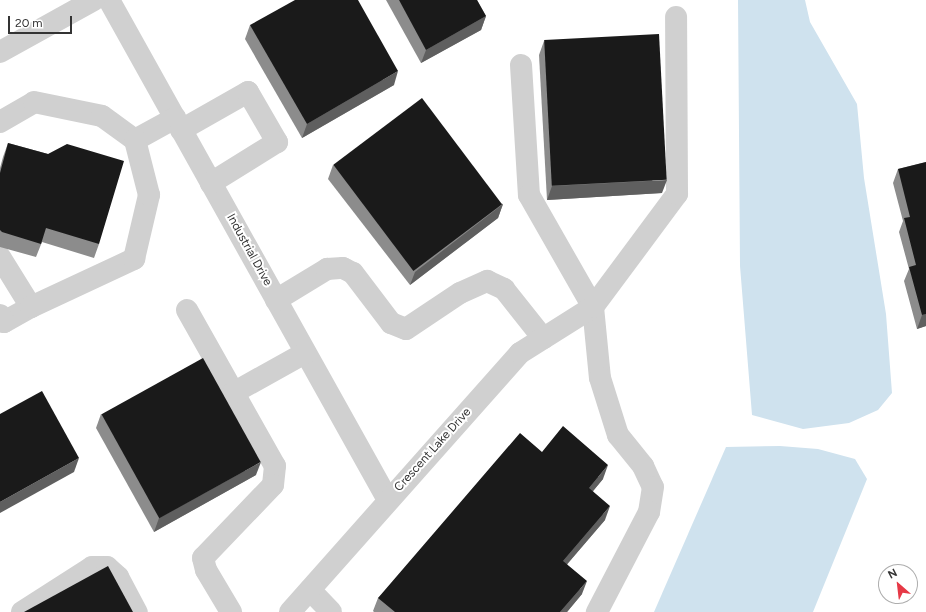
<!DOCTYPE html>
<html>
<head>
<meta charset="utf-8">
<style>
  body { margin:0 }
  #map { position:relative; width:926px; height:612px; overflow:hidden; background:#fff; font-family:Figtree,sans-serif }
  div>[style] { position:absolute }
  .water>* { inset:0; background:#cfe2ee }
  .minor>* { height:22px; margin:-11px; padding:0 11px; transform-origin:11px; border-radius:11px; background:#d0d0d0 }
  .wall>* { inset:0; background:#8c8c8c }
  .shaded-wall>* { inset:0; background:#5f5f5f }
  .building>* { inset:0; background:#1a1a1a; transform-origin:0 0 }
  span { translate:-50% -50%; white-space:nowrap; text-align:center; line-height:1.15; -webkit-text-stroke:4px #fff; paint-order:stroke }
  .street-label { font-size:12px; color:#333 }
  .north { position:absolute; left:878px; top:564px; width:40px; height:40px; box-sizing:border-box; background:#fff; border:1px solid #adadad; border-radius:50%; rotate:332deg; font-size:11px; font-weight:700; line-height:16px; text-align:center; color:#333 }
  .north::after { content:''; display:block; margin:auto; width:14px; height:18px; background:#e63946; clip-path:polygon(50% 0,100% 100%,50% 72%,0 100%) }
  .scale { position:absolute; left:8px; top:16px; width:64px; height:18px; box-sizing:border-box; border:2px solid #333; border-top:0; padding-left:5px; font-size:12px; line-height:14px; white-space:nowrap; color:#333; -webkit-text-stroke:3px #fff; paint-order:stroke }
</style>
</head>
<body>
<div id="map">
  <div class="water">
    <div style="clip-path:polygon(738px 0,805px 0,810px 22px,857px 104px,864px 178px,886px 314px,892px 393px,878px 410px,849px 423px,803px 429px,752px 415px,740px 266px)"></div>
    <div style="clip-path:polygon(780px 446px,818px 449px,855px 459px,867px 479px,813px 612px,654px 612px,726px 447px)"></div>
  </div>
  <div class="minor">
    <div style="left:109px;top:0;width:573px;rotate:60.84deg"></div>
    <div style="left:0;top:52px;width:107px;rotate:-29deg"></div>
    <div style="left:521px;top:65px;width:130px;rotate:86.5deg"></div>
    <div style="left:529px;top:195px;width:129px;rotate:60.3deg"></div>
    <div style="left:593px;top:307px;width:71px;rotate:84.4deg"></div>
    <div style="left:600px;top:378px;width:60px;rotate:72.5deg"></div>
    <div style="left:618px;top:435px;width:40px;rotate:51deg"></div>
    <div style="left:643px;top:466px;width:23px;rotate:65deg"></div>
    <div style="left:653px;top:487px;width:25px;rotate:99deg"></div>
    <div style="left:649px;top:512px;width:113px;rotate:117.5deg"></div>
    <div style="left:0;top:122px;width:39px;rotate:-30deg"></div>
    <div style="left:34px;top:102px;width:69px;rotate:11.6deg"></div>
    <div style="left:102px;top:116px;width:41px;rotate:36deg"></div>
    <div style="left:135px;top:140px;width:46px;rotate:-28.8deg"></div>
    <div style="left:181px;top:130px;width:77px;rotate:-29.6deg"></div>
    <div style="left:248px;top:92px;width:58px;rotate:59.9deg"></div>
    <div style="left:277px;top:142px;width:78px;rotate:148.2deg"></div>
    <div style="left:0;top:257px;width:59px;rotate:58.2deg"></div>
    <div style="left:31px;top:307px;width:31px;rotate:151deg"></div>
    <div style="left:4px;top:322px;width:8px;rotate:-120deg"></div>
    <div style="left:276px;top:300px;width:60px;rotate:-31.3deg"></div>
    <div style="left:327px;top:269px;width:16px;rotate:-4deg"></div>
    <div style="left:343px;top:268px;width:11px;rotate:27deg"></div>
    <div style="left:353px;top:273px;width:63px;rotate:52.8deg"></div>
    <div style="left:391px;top:323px;width:16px;rotate:22deg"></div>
    <div style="left:406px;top:329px;width:65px;rotate:-33.7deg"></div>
    <div style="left:460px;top:293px;width:30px;rotate:-24deg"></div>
    <div style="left:487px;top:281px;width:19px;rotate:25deg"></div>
    <div style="left:504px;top:289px;width:63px;rotate:51.5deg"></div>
    <div style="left:31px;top:307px;width:114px;rotate:-25deg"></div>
    <div style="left:134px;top:259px;width:66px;rotate:-76.8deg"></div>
    <div style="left:149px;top:195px;width:57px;rotate:-104.3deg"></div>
    <div style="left:187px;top:310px;width:179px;rotate:60.6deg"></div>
    <div style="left:275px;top:466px;width:19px;rotate:96deg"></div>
    <div style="left:273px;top:485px;width:101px;rotate:133.8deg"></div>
    <div style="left:203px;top:558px;width:12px;rotate:76deg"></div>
    <div style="left:206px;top:570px;width:49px;rotate:59.2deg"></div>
    <div style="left:233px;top:393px;width:82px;rotate:-29.1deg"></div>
    <div style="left:310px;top:590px;width:30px;rotate:46deg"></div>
    <div style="left:22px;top:612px;width:83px;rotate:-32.7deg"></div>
    <div style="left:92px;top:567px;width:15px"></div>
    <div style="left:107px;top:567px;width:15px;rotate:42deg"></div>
    <div style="left:118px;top:577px;width:40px;rotate:62deg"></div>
    <div style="left:290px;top:612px;width:346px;rotate:-48.4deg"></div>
    <div style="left:520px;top:353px;width:86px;rotate:-32.2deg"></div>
    <div style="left:593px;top:307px;width:141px;rotate:-53.4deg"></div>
    <div style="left:677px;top:194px;width:177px;rotate:-90.3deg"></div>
  </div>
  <div class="wall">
    <div style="clip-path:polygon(386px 0,477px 0,486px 16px,481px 30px,421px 63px)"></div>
    <div style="clip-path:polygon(250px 25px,394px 85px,302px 138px,245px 39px)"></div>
    <div style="clip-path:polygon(544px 41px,662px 193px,547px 200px,539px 55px)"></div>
    <div style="clip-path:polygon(8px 143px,48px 154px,99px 244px,94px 258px,42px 242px,36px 257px,0 247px,0 168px,3px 157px)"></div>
    <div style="clip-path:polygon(926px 162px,926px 326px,917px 329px,904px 281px,909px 269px,899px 232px,903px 221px,893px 183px,898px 169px)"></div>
    <div style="clip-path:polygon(333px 165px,503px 204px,498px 218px,410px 285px,328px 179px)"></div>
    <div style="clip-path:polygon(101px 414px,256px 475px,154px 532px,96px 428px)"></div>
    <div style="clip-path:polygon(542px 452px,603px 479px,593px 491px,605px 520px,567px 564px,582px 594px,567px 612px,374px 612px,373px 611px,378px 598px)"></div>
  </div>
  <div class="shaded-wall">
    <div style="clip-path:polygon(486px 16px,481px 30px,421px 63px,426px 50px)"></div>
    <div style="clip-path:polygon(398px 71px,394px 85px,302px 138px,307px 124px)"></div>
    <div style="clip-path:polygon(667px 180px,662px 193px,547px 200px,552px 186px)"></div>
    <div style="clip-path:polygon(503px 204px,498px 218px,410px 285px,415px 272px)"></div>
    <div style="clip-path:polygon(926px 314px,926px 326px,917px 329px,922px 315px)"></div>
    <div style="clip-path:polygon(79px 458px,74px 472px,0 513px,0 502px)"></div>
    <div style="clip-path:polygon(261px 462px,256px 475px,154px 532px,159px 518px)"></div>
    <div style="clip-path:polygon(608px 465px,603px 479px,584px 502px,589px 488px)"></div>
    <div style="clip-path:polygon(610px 506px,605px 520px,558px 575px,563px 561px)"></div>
    <div style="clip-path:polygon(587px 581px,582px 594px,567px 612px,560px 612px)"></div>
  </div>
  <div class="building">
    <div style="clip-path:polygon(295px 0,358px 0,398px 71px,307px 124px,250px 25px)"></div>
    <div style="clip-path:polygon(399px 0,477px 0,486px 16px,426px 50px)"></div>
    <div style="left:659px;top:34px;width:146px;height:115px;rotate:87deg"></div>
    <div style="left:422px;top:98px;width:133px;height:111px;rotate:53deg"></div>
    <div style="clip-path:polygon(8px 143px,48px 154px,67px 144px,124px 161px,99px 244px,46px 228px,41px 244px,2px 232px,0 230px,0 173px)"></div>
    <div style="clip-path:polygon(926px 162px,926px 314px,922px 315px,909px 267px,916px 265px,904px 218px,910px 217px,898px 169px)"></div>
    <div style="left:203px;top:358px;width:119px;height:116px;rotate:61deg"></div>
    <div style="clip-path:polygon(42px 391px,79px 458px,0 502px,0 414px)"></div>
    <div style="clip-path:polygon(563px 426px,608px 465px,589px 488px,610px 506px,563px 561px,587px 581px,560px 612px,395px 612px,378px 598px,520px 433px,542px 452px)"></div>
    <div style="clip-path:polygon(108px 566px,133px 612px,24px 612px)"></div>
  </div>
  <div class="street-label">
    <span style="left:249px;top:250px;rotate:61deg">Industrial Drive</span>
    <span style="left:433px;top:450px;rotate:-48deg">Crescent Lake Drive</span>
  </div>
  <div class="north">N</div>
  <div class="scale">20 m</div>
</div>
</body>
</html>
